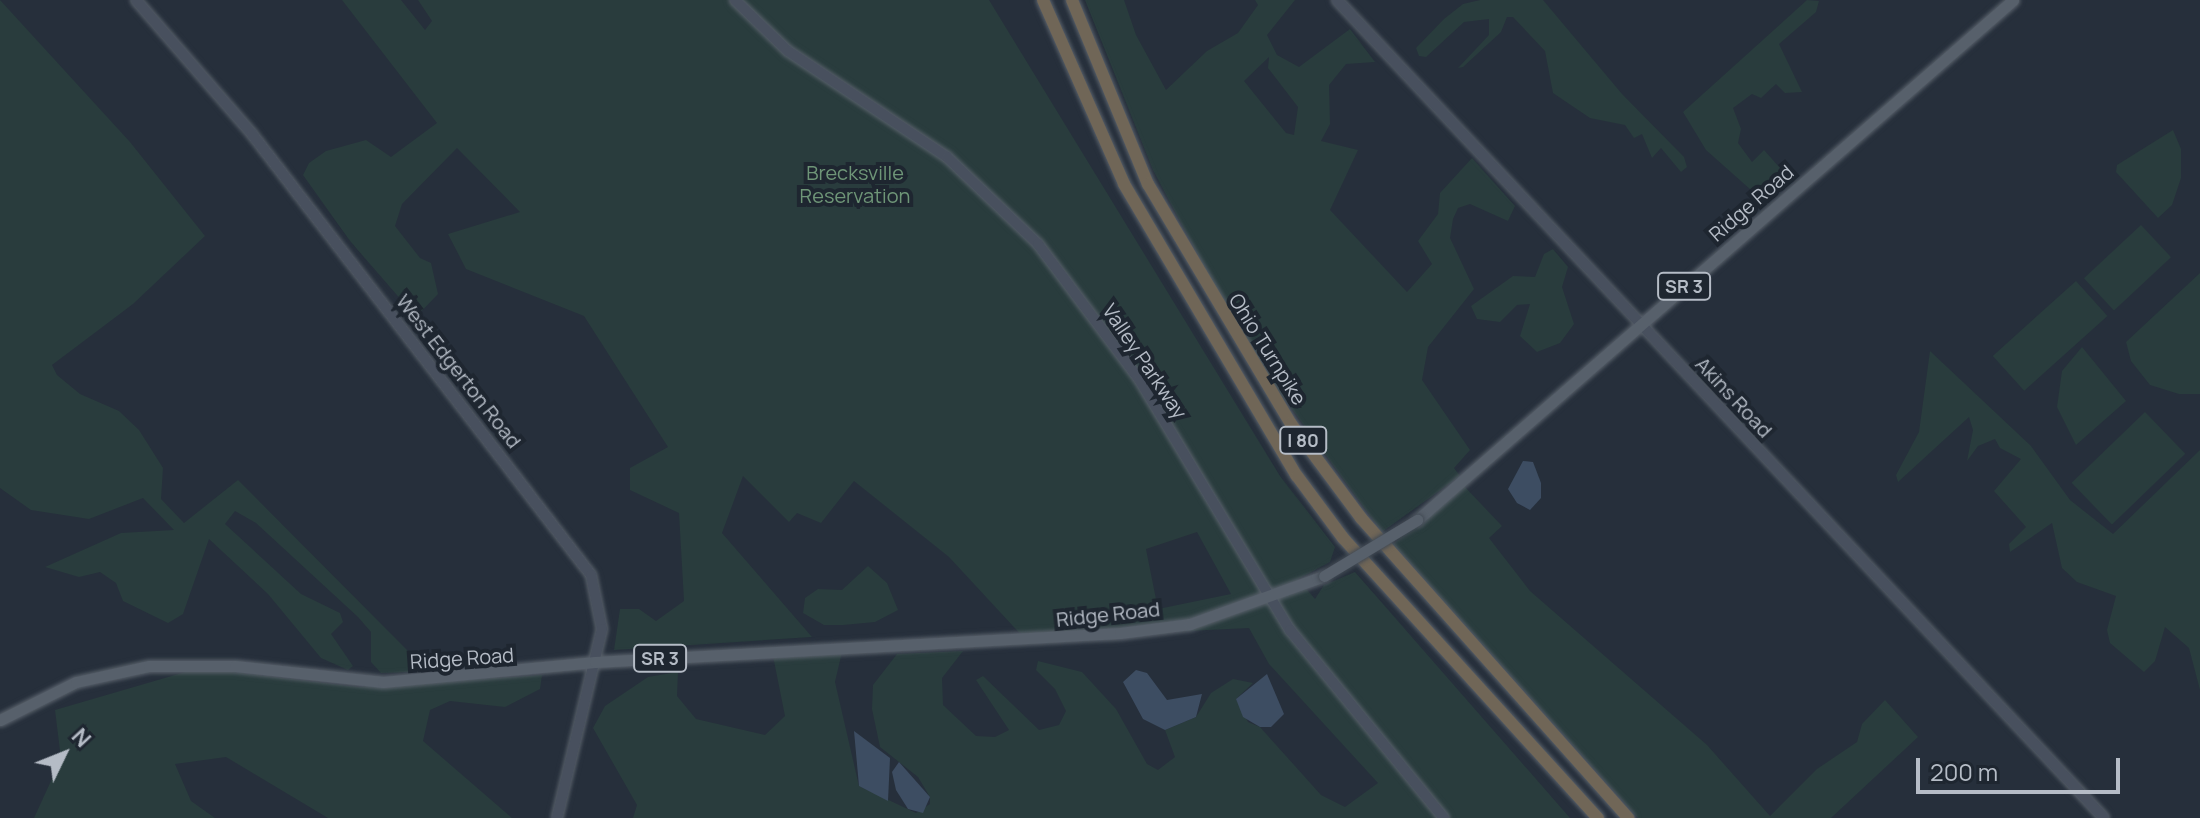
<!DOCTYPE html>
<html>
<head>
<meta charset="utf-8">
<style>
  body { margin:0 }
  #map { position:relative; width:2200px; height:818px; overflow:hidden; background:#262f3b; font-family:Manrope,sans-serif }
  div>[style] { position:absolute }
  .green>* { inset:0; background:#293c3d; transform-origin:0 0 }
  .water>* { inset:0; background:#3d4d62 }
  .roads { filter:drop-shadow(0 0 2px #575f69) drop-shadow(0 0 2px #575f69) }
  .secondary>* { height:10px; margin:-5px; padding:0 5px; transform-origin:5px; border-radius:5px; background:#48505e }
  .primary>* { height:11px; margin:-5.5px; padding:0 5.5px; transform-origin:5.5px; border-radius:5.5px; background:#57606b }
  .highway>* { height:12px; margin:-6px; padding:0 6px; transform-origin:6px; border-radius:6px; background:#706657 }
  .bridges { filter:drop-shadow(0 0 2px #424a54) drop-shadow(0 0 2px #424a54) }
  .primary-bridge>* { height:11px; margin:-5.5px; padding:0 5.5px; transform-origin:5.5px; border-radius:5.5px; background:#57606b }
  span { translate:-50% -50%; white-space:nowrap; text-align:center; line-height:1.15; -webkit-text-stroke:8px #1e2630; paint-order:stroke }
  .shield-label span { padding:2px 6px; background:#1e2630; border:2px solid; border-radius:6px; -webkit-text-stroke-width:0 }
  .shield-label { font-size:18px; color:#b5bcc6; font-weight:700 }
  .park-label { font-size:20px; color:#6e9577 }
  .street-label { font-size:20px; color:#b5bcc6 }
  .north { position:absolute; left:24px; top:714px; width:80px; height:80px; -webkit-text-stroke:6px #1e2630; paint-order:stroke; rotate:47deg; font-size:22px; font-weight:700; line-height:32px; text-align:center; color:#b5bcc6 }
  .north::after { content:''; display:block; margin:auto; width:28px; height:36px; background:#b5bcc6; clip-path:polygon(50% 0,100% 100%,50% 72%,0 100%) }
  .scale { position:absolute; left:1916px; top:758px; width:204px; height:36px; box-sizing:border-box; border:4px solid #b5bcc6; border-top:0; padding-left:10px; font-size:24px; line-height:28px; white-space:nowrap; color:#b5bcc6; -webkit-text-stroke:6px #1e2630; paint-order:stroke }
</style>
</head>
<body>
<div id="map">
  <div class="green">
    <div style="clip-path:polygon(0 0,130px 142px,205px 236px,133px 304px,52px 365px,57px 375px,80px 394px,119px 411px,139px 430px,163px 468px,161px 499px,184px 523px,238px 480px,413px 656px,415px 667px,410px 672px,381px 673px,371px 662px,371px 632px,358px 617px,256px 523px,235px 511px,225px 524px,301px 594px,340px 613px,343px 622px,331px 634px,353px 666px,348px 670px,321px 658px,268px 594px,209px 539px,183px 614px,168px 623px,123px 601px,116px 583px,100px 572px,79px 577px,45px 567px,121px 533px,174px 530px,143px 498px,89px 519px,31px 510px,0 488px)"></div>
    <div style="clip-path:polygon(evenodd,342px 0,401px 0,425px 30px,432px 21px,418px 0,989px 0,1280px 476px,1335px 547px,1330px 562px,1298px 579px,1315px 599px,1324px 585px,1355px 572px,1570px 818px,633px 818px,637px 805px,593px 728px,605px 706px,648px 677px,678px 672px,677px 696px,696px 719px,765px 735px,785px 716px,773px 656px,842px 652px,835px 682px,859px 786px,916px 813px,930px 804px,930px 797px,918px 777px,880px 747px,872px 709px,873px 685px,897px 654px,963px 651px,942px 678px,943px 705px,976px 736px,995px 737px,1009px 730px,976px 680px,983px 676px,1039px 730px,1059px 725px,1066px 711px,1055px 689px,1036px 670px,1038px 661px,1082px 672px,1116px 709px,1147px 764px,1158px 770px,1175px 757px,1165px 730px,1196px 717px,1211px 693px,1233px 679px,1253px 683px,1236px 699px,1248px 722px,1260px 727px,1321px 795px,1345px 807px,1378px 783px,1269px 664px,1249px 628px,1025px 639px,949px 557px,854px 481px,821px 523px,797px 513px,789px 522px,743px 476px,722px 533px,812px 637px,614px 650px,620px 609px,639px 609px,656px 621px,684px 601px,679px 513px,630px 490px,630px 468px,668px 447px,584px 316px,466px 269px,448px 234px,520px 212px,457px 148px,402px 204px,395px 226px,420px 258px,431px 263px,438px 294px,416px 317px,350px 241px,303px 175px,309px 163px,326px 151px,366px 140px,391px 157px,437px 123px,342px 0,1197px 532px,1231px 594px,1158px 609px,1146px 549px,1197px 532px)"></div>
    <div style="clip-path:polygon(evenodd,1085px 0,1124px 0,1136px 35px,1166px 90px,1207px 51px,1238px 33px,1258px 5px,1255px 0,1295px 0,1267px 35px,1277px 55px,1299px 67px,1350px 29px,1375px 62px,1346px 64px,1329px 85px,1330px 124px,1321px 141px,1358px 150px,1330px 210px,1407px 292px,1432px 264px,1418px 241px,1438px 214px,1440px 193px,1472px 158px,1515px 206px,1508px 221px,1470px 204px,1458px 208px,1453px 219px,1450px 238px,1474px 289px,1428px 347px,1422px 380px,1470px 450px,1454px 468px,1460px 476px,1382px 532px,1254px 357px,1208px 274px,1153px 170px,1085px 0,1269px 57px,1268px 68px,1298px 107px,1294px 135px,1286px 133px,1244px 81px,1269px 57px)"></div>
    <div style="clip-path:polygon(1480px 0,1543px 0,1622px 94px,1684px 157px,1687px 167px,1681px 172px,1661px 148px,1652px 158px,1642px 134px,1634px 138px,1625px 125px,1590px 118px,1553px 93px,1545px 51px,1513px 17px,1507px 17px,1501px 32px,1463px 67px,1458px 68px,1489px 35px,1489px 19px,1464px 22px,1426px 57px,1419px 56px,1416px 48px,1444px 19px,1463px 4px)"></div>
    <div style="clip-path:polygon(1807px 0,1819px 1px,1816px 12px,1779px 44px,1802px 92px,1785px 93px,1776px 84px,1761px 98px,1752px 94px,1733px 108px,1741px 129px,1738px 143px,1752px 162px,1764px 150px,1781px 169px,1769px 192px,1760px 198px,1706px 150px,1683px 112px)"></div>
    <div style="clip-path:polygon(2173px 130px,2181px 149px,2181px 178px,2172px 205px,2158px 218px,2116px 172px,2117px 165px)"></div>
    <div style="left:2141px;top:225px;width:44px;height:78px;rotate:47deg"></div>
    <div style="clip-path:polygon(1553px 249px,1568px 267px,1562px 287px,1574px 324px,1560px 343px,1537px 352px,1520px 336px,1530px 304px,1517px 305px,1500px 322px,1477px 319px,1471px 306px,1513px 276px,1535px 277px,1544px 254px)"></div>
    <div style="clip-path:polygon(2200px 273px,2200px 394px,2179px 394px,2150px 385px,2131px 361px,2126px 342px)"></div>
    <div style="left:2076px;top:281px;width:47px;height:112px;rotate:48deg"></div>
    <div style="clip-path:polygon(2082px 347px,2126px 401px,2076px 445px,2057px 407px,2062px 371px)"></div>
    <div style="clip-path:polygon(1930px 351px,2031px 446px,2070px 500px,2113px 534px,2200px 450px,2200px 690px,2189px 648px,2165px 627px,2155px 661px,2144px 672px,2110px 643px,2107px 630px,2116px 596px,2077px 582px,2062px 568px,2052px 523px,2010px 552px,2009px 544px,2026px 527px,1994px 491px,2021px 459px,2000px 448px,1995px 439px,1978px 446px,1967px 461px,1973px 430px,1969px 417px,1898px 482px,1896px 475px,1919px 432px)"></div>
    <div style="left:2145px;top:412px;width:58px;height:102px;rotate:46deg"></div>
    <div style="clip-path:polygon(1464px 486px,1502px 526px,1489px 538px,1530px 591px,1707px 745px,1770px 816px,1817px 769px,1857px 742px,1862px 724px,1885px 700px,1918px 737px,1831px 818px,1638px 818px,1393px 544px)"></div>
    <div style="clip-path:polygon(868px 566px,887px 583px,898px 610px,875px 622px,843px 625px,824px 625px,803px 613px,805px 598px,818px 589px,842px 590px)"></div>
    <div style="clip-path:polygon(199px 668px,358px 687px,542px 675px,540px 689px,505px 707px,450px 701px,430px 710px,423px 741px,512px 818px,328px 818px,226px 757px,175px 764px,191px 801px,215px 818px,34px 818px,61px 759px,55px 710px)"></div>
  </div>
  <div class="water">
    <div style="clip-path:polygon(1523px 461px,1533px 462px,1541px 483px,1541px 498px,1530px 510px,1517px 503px,1508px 489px)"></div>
    <div style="clip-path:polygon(1136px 670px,1147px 673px,1167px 700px,1202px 694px,1196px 717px,1165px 730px,1143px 719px,1123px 682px)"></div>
    <div style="clip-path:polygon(1267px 674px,1284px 714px,1271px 727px,1260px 727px,1243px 717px,1236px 699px)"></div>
    <div style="clip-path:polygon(854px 731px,890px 758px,888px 801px,859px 786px)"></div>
    <div style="clip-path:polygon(899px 762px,930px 797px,923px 813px,908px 809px,896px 790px,892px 772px)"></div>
  </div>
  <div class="roads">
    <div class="secondary">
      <div style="left:136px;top:0;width:177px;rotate:49.1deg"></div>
      <div style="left:252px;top:134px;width:556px;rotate:52.45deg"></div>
      <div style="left:591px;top:575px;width:55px;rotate:78.5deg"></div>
      <div style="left:602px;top:629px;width:194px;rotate:103.4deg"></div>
      <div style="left:735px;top:0;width:74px;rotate:43.9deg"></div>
      <div style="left:788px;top:51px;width:191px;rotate:33.7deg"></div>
      <div style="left:947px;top:157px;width:126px;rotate:43.7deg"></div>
      <div style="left:1038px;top:244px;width:169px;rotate:53.2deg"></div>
      <div style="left:1139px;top:379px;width:293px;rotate:59deg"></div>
      <div style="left:1290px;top:630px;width:243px;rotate:50.7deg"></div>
      <div style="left:1337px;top:0;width:1121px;rotate:46.84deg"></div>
    </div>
    <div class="primary">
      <div style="left:1417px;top:520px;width:791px;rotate:-41.1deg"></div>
      <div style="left:0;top:720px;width:85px;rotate:-26.6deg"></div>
      <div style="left:76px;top:682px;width:75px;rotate:-12.4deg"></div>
      <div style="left:149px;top:666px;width:86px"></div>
      <div style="left:235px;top:666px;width:149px;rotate:6.2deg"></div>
      <div style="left:383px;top:682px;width:213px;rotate:-5.4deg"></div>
      <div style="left:595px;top:662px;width:526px;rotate:-3.16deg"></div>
      <div style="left:1120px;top:633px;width:71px;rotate:-7.3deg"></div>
      <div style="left:1190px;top:624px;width:142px;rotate:-19.7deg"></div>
    </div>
    <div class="highway">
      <div style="left:1043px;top:0;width:201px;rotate:66.2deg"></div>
      <div style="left:1124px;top:184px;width:339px;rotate:59.4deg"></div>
      <div style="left:1297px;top:476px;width:77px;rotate:53.4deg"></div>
      <div style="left:1343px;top:538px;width:379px;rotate:47.7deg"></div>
      <div style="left:1072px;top:0;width:199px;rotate:67.6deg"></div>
      <div style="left:1148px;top:184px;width:279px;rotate:59.2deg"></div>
      <div style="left:1291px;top:424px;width:117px;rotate:53.3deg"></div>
      <div style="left:1361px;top:518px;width:402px;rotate:48.3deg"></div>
    </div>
  </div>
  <div class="bridges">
    <div class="primary-bridge">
      <div style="left:1324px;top:576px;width:109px;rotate:-31.1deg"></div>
    </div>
  </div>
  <div class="shield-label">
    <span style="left:1684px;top:286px">SR 3</span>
    <span style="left:1303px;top:440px">I 80</span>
    <span style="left:660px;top:658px">SR 3</span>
  </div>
  <div class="park-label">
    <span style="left:855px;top:184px">Brecksville<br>Reservation</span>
  </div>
  <div class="street-label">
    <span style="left:1751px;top:203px;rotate:-41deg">Ridge Road</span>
    <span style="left:1268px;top:349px;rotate:58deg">Ohio Turnpike</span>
    <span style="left:1145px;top:361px;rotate:56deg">Valley Parkway</span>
    <span style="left:459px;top:371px;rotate:52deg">West Edgerton Road</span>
    <span style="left:1734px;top:397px;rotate:47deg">Akins Road</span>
    <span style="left:1108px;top:614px;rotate:-6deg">Ridge Road</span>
    <span style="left:462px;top:658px;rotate:-4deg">Ridge Road</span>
  </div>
  <div class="north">N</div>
  <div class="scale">200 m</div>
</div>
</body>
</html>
